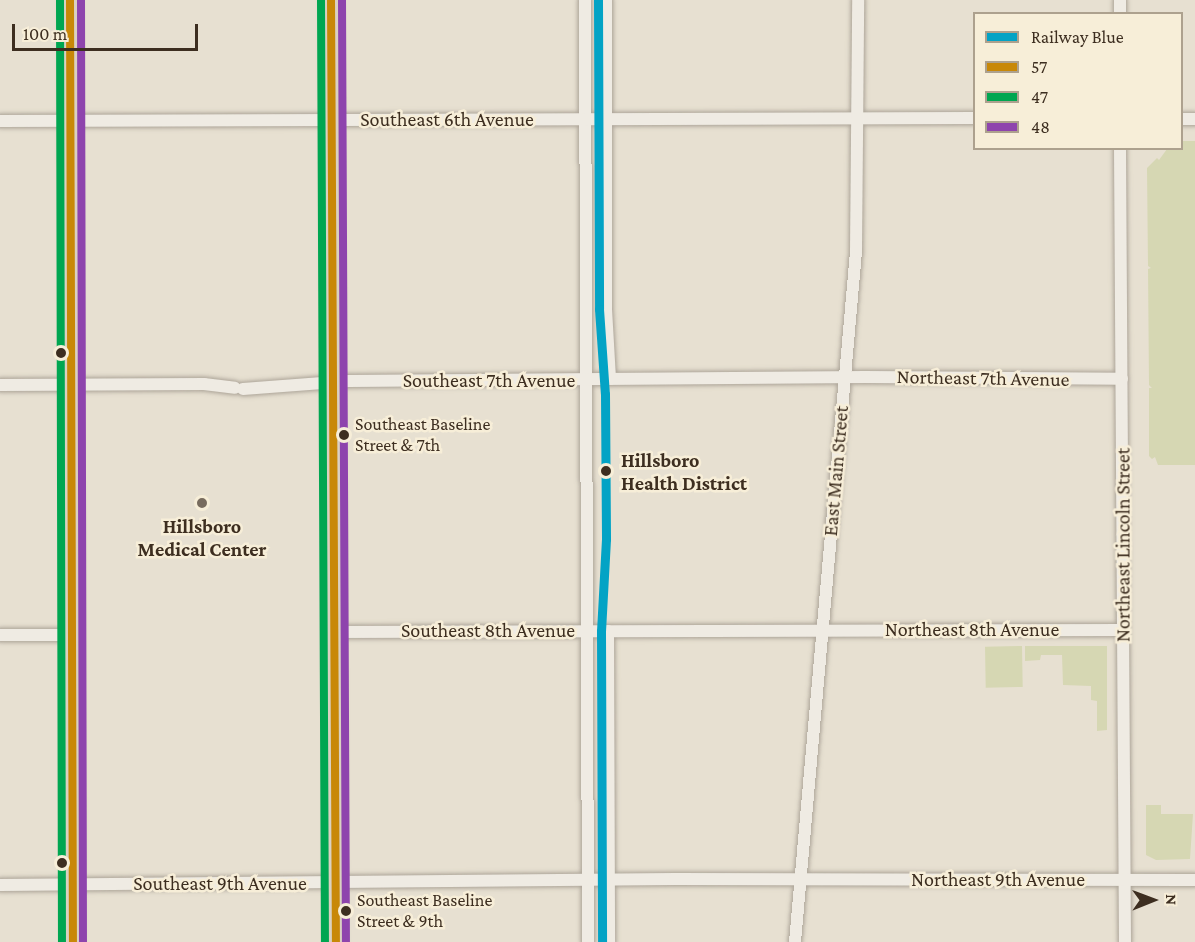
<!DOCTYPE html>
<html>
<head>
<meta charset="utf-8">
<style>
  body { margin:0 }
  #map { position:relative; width:1195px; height:942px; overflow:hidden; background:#e7e0d1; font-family:"Crimson Pro",serif }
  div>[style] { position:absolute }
  .green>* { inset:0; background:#d6d7b3; transform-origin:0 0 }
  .roads { filter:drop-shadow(0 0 2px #ada599) drop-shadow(0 0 2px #ada599) }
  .minor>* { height:12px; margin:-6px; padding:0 6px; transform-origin:6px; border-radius:6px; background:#efebe3 }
  .highway>* { height:18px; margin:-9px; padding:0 9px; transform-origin:9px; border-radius:9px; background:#dad1c2 }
  .bus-1>* { height:8px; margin:-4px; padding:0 4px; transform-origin:4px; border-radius:4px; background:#c88808 }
  .bus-2>* { height:8px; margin:-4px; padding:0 4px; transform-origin:4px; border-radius:4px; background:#00a651 }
  .bus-3>* { height:8px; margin:-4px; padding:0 4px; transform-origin:4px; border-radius:4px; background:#8e44ad }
  .rail-1>* { height:9px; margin:-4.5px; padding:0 4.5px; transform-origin:4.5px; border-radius:4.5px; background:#03a3c5 }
  .dots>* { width:16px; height:16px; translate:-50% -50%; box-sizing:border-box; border:3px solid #f7eed8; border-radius:50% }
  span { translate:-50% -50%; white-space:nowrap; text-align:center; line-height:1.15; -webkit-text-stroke:5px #f7eed8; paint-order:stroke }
  .bus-label { font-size:18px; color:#3d2e20 }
  .left { translate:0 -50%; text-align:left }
  .street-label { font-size:20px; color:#3d2e20 }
  .stop-label { font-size:20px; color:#3d2e20; font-weight:700 }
  .poi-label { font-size:20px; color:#3d2e20; font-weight:700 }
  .legend { position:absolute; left:973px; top:12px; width:210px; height:138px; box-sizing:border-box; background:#f7eed8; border:2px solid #ada18e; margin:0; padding:8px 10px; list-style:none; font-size:18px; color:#3d2e20 }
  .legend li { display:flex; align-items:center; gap:12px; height:30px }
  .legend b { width:30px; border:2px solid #ada18e }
  .north { position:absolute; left:1123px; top:870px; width:60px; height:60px; -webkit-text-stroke:4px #f7eed8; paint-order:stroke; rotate:89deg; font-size:16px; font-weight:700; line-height:24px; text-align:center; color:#3d2e20 }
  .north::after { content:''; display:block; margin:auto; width:21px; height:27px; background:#3d2e20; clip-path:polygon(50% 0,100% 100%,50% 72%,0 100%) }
  .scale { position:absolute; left:12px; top:24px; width:186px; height:27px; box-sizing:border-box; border:3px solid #3d2e20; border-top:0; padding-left:8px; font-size:18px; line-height:21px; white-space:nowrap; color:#3d2e20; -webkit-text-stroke:4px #f7eed8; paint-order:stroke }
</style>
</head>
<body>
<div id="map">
  <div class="green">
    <div style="clip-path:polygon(1182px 141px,1195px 141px,1195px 465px,1158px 465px,1155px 457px,1152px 459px,1149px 456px,1149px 388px,1152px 388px,1149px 385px,1148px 269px,1151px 268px,1148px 266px,1147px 168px,1157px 158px,1159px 160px,1167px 149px,1182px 148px)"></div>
    <div style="left:1022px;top:646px;width:41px;height:37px;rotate:89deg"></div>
    <div style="clip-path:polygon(1025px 646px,1107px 646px,1107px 730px,1097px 731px,1097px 701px,1091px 700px,1091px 686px,1063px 685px,1062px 655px,1041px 655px,1040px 660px,1025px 661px)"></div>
    <div style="clip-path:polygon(1146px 805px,1161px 805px,1161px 814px,1193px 814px,1190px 859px,1156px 860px,1146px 855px)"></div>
  </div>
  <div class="roads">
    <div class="minor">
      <div style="left:585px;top:0;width:942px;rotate:89.82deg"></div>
      <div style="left:606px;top:0;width:309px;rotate:90deg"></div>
      <div style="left:606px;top:309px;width:70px;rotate:86.7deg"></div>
      <div style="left:1120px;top:0;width:14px;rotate:90deg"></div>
      <div style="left:1182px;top:119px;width:13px"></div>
      <div style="left:0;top:121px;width:974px;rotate:-0.18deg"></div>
      <div style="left:1120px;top:148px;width:794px;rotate:89.64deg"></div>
      <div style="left:0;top:385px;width:204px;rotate:-0.3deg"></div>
      <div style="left:204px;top:384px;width:31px;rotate:7deg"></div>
      <div style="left:243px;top:389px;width:106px;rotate:-4.3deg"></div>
      <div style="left:349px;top:381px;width:516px;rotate:-0.44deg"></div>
      <div style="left:865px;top:377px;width:257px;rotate:0.4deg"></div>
      <div style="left:608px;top:631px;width:311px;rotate:89.8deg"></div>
      <div style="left:334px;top:632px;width:789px;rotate:-0.15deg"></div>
      <div style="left:0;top:635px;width:74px"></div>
      <div style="left:0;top:885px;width:675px;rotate:-0.51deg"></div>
      <div style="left:675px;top:879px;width:520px;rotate:0.11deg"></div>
      <div style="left:795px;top:942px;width:693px;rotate:-84.95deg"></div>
      <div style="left:856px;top:252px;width:252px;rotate:-89.5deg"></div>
    </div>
    <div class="highway">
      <div style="left:70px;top:0;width:942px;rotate:89.82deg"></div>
      <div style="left:331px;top:0;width:942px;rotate:89.7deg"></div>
    </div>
  </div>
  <div class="bus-1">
    <div style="left:70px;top:0;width:942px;rotate:89.82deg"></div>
    <div style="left:331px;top:0;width:942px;rotate:89.7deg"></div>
  </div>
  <div class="bus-2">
    <div style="left:60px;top:0;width:942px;rotate:89.88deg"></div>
    <div style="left:321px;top:0;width:942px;rotate:89.76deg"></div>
  </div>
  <div class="bus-3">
    <div style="left:81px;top:0;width:942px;rotate:89.88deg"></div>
    <div style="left:342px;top:0;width:942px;rotate:89.76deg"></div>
  </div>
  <div class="rail-1">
    <div style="left:598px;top:0;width:309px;rotate:89.8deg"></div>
    <div style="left:599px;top:309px;width:85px;rotate:86deg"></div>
    <div style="left:605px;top:394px;width:145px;rotate:89.6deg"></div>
    <div style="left:606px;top:539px;width:92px;rotate:93.1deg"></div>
    <div style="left:601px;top:631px;width:311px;rotate:89.8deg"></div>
  </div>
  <div class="dots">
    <div style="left:61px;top:353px;background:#3d2e20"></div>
    <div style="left:344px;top:435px;background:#3d2e20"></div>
    <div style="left:606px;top:471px;background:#3d2e20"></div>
    <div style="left:202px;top:503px;background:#786c5e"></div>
    <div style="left:62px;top:863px;background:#3d2e20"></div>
    <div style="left:346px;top:911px;background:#3d2e20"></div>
  </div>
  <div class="bus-label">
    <span class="left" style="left:355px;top:435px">Southeast Baseline<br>Street &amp; 7th</span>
    <span class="left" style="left:357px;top:911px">Southeast Baseline<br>Street &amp; 9th</span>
  </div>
  <div class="street-label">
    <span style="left:447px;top:119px">Southeast 6th Avenue</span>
    <span style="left:983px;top:378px;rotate:1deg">Northeast 7th Avenue</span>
    <span style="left:489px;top:380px">Southeast 7th Avenue</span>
    <span style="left:836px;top:471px;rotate:-85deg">East Main Street</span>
    <span style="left:1123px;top:545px;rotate:-90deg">Northeast Lincoln Street</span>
    <span style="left:972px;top:629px">Northeast 8th Avenue</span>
    <span style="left:488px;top:630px">Southeast 8th Avenue</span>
    <span style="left:998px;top:879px">Northeast 9th Avenue</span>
    <span style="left:220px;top:883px">Southeast 9th Avenue</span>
  </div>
  <div class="stop-label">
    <span class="left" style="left:621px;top:472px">Hillsboro<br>Health District</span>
  </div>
  <div class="poi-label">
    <span style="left:202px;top:538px">Hillsboro<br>Medical Center</span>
  </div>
  <ul class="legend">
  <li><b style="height:8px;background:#03a3c5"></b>Railway Blue</li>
  <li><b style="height:8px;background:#c88808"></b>57</li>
  <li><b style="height:8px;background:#00a651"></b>47</li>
  <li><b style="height:8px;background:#8e44ad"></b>48</li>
  </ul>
  <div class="north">N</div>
  <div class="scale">100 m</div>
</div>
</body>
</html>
